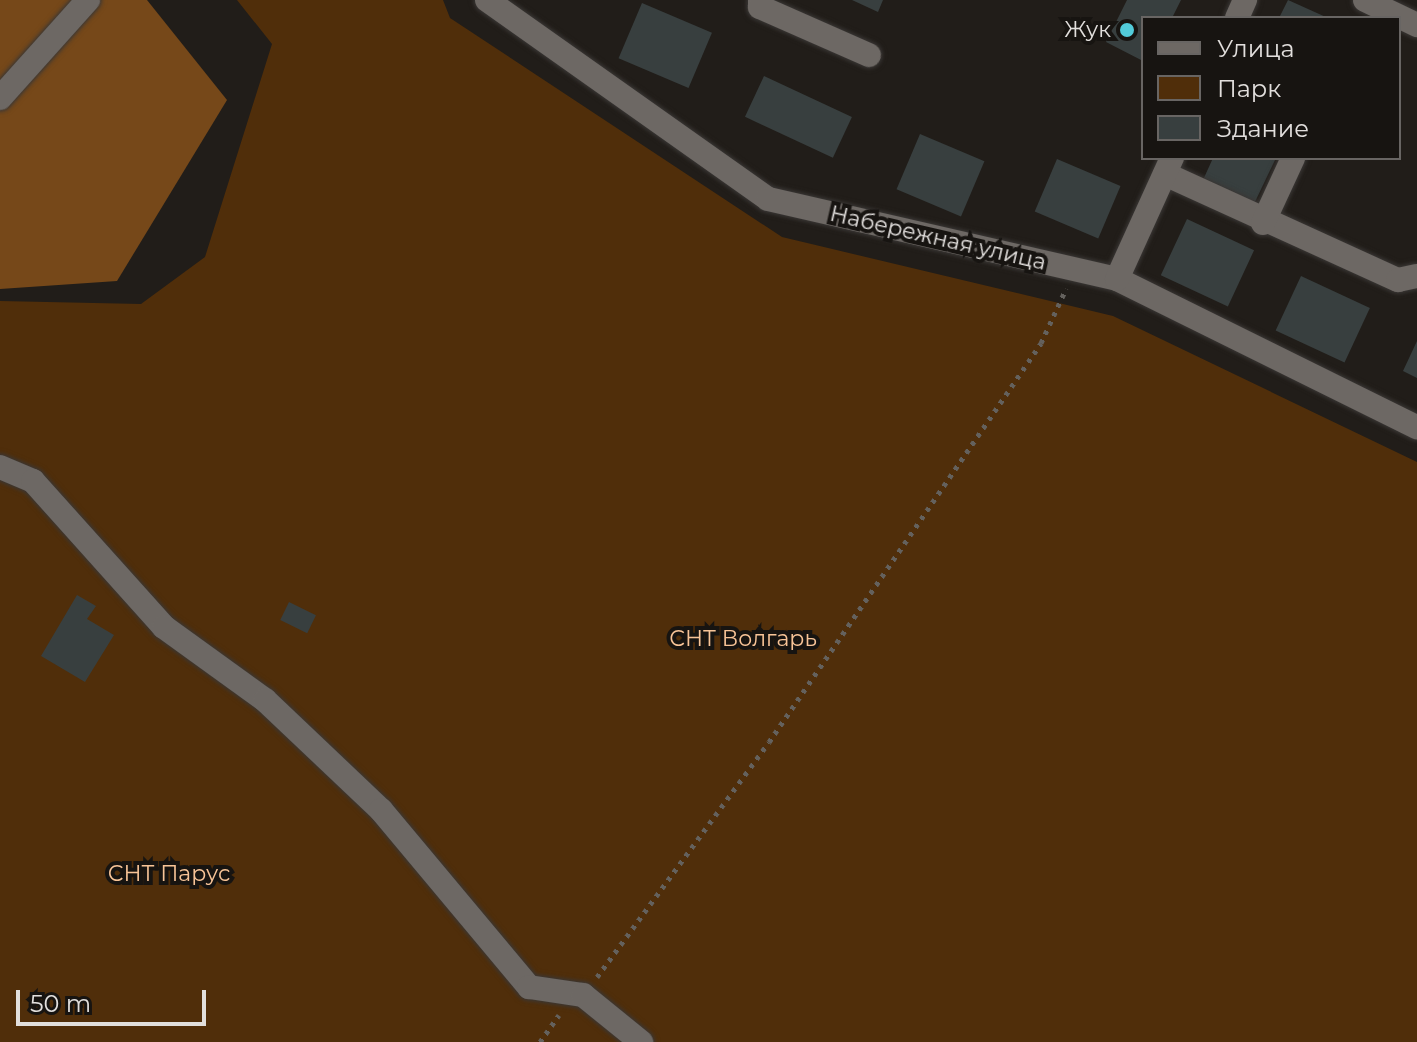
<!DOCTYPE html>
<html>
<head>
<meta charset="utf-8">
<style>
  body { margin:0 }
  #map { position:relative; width:1417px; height:1042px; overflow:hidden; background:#211d19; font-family:Montserrat,sans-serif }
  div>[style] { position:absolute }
  .green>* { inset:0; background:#502e0a }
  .forest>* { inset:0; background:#764819 }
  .building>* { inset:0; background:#383f3f; transform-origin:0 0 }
  .path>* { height:5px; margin-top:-2.5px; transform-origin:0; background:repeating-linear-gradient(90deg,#64615d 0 4px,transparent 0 10px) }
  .roads { filter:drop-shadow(0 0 2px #3a3735) drop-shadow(0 0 2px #3a3735) }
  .minor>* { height:24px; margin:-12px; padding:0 12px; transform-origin:12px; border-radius:12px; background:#6d6864 }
  .dots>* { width:22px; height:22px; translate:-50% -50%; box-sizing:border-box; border:4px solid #171411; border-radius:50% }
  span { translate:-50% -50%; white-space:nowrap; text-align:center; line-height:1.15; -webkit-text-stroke:8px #171411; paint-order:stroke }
  .poi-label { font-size:22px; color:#e2dfdd }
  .right { translate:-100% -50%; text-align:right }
  .street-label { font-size:22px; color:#e2dfdd }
  .park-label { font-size:22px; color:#f8c497 }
  .legend { position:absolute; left:1141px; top:16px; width:260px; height:144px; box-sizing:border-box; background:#171411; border:2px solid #686563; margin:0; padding:10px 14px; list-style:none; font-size:24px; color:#e2dfdd }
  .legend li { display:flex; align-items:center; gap:16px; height:40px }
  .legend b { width:40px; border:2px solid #686563 }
  .scale { position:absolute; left:16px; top:990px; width:190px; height:36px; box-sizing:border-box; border:4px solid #e2dfdd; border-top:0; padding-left:10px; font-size:24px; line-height:28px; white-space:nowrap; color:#e2dfdd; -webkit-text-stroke:6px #171411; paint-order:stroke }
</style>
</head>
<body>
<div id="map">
  <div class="green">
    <div style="clip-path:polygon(237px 0,443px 0,450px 18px,782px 237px,1113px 316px,1417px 462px,1417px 1042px,0 1042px,0 301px,141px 304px,205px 257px,272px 44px)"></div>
  </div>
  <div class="forest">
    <div style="clip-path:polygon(0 0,147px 0,227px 100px,117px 281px,0 289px)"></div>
  </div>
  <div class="building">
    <div style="clip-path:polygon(852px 0,883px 0,878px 12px)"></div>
    <div style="clip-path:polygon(1127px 0,1181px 0,1172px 18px,1143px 18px,1143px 61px,1106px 42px)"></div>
    <div style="clip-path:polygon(1288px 0,1328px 18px,1279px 18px)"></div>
    <div style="left:642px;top:3px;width:76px;height:60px;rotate:23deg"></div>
    <div style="left:764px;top:76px;width:97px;height:45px;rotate:25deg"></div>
    <div style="left:920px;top:134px;width:70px;height:60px;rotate:23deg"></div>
    <div style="clip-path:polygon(1213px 158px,1276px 158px,1254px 204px,1203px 180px)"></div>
    <div style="left:1057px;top:159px;width:69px;height:57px;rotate:23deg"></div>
    <div style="left:1187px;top:219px;width:74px;height:62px;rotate:25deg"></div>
    <div style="left:1301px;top:276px;width:76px;height:60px;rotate:25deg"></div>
    <div style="clip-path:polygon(1417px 341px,1417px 378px,1403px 371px)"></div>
    <div style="clip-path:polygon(77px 595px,96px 606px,87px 619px,114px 635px,85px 682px,41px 656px)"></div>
    <div style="left:289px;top:602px;width:30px;height:20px;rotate:26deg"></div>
  </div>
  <div class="path">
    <div style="left:597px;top:977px;width:291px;rotate:-53.8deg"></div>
    <div style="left:769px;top:742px;width:483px;rotate:-55.7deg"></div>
    <div style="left:1041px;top:343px;width:60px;rotate:-65.2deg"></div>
    <div style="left:540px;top:1042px;width:33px;rotate:-55deg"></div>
  </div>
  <div class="roads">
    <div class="minor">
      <div style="left:487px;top:0;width:344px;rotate:35.3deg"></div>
      <div style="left:768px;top:199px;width:358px;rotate:12.9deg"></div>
      <div style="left:1117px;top:279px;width:335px;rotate:26.3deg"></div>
      <div style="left:760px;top:0;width:7px;rotate:90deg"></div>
      <div style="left:760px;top:7px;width:119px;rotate:23.8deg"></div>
      <div style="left:1365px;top:0;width:58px;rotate:25.7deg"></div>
      <div style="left:1237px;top:18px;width:20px;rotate:-66deg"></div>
      <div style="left:0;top:98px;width:132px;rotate:-48.1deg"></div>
      <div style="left:1165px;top:174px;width:256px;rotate:24.5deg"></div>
      <div style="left:1398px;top:280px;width:19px;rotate:-12deg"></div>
      <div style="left:1263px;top:223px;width:72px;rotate:-65.2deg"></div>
      <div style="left:1117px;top:279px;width:133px;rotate:-65.6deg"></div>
      <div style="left:0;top:467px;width:36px;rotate:23deg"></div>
      <div style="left:33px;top:481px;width:196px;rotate:48.1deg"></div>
      <div style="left:164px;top:627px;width:125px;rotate:35.9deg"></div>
      <div style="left:265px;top:700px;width:160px;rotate:43.5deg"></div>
      <div style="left:381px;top:810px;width:231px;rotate:50.1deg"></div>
      <div style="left:529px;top:987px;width:55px;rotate:8.4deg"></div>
      <div style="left:583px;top:995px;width:75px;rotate:39deg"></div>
    </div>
  </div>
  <div class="dots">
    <div style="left:1127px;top:30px;background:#52cbd9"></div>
  </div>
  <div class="poi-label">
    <span class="right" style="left:1111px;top:30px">Жук</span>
  </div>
  <div class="street-label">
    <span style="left:938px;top:238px;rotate:13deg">Набережная улица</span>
  </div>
  <div class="park-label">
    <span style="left:743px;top:639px">СНТ Волгарь</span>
    <span style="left:169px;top:874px">СНТ Парус</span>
  </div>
  <ul class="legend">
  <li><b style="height:10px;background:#6d6864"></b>Улица</li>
  <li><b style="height:22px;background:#502e0a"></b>Парк</li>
  <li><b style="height:22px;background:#383f3f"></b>Здание</li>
  </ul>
  <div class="scale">50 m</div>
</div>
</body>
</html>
